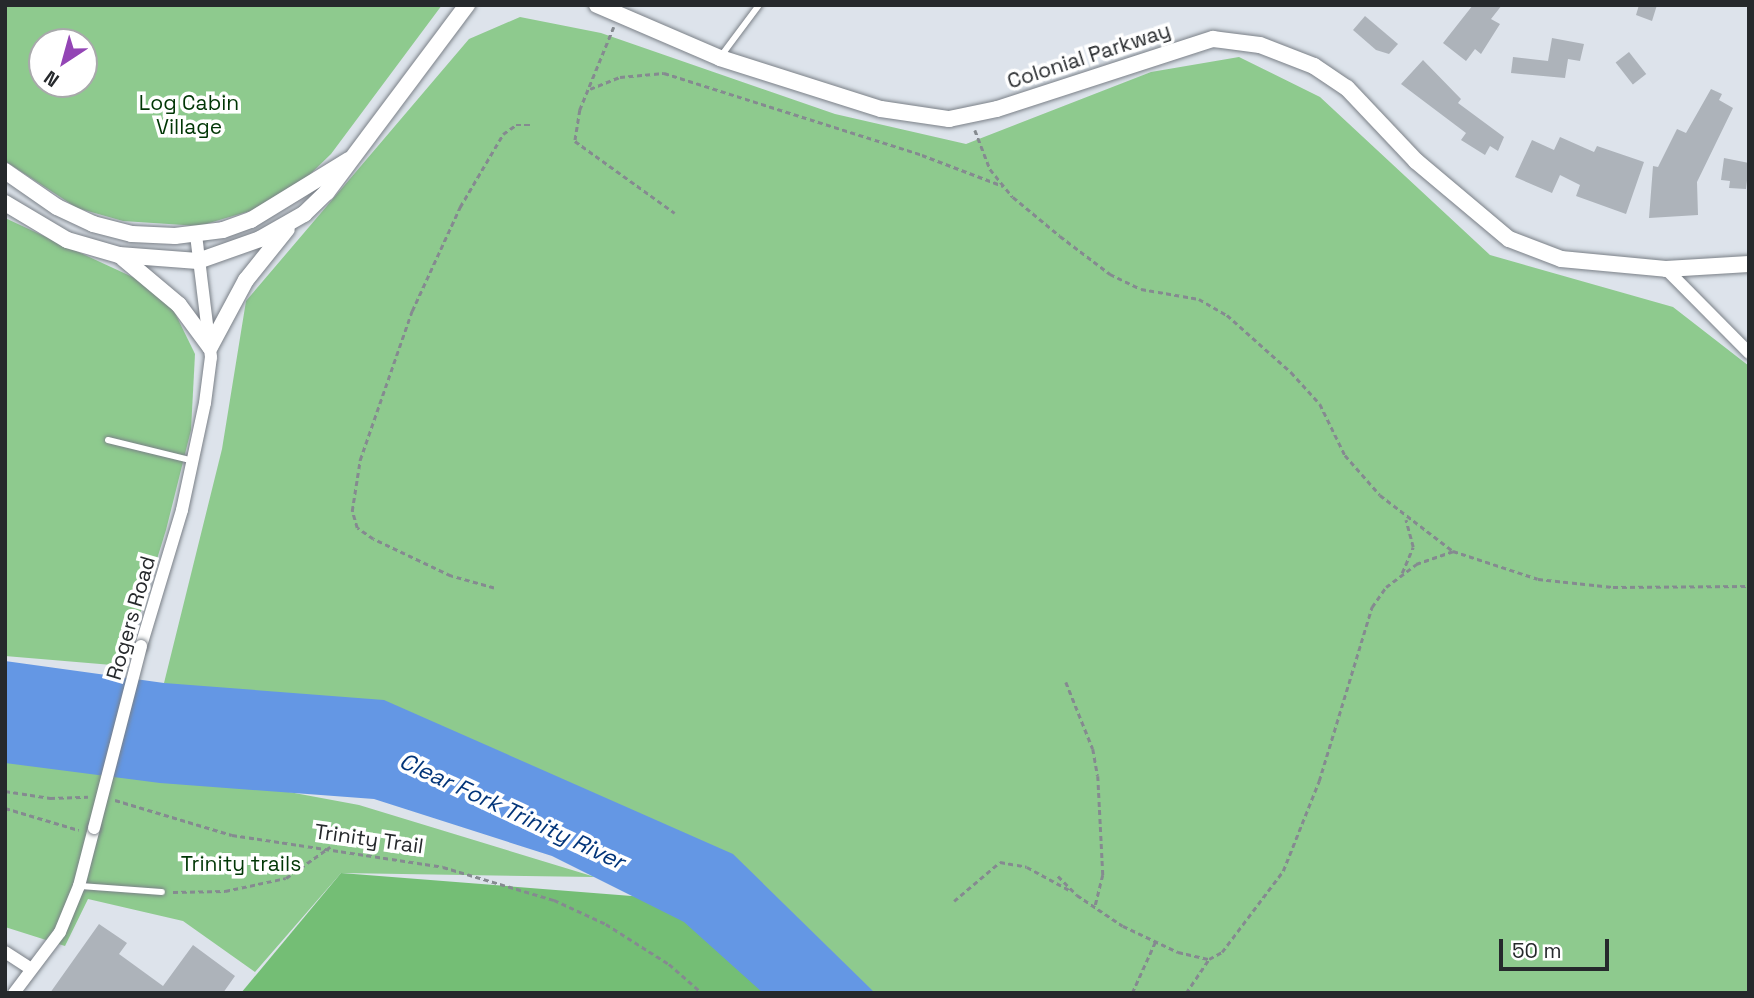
<!DOCTYPE html>
<html>
<head>
<meta charset="utf-8">
<style>
  body { margin:0 }
  #map { position:relative; width:1754px; height:998px; overflow:hidden; background:#dde3eb; font-family:"Space Grotesk",sans-serif }
  div>[style] { position:absolute }
  .green>* { inset:0; background:#8eca8e }
  .forest>* { inset:0; background:#74be75 }
  .water>* { inset:0; background:#6497e4 }
  .building>* { inset:0; background:#adb3ba; transform-origin:0 0 }
  .path>* { height:2.5px; margin-top:-1.25px; transform-origin:0; background:repeating-linear-gradient(90deg,#858a90 0 5px,transparent 0 8.5px) }
  .roads { filter:drop-shadow(0 0 2px #7a8087) drop-shadow(0 0 2px #7a8087) }
  .service>* { height:6px; margin:-3px; padding:0 3px; transform-origin:3px; border-radius:3px; background:#fff }
  .minor>* { height:12px; margin:-6px; padding:0 6px; transform-origin:6px; border-radius:6px; background:#fff }
  .tertiary>* { height:16px; margin:-8px; padding:0 8px; transform-origin:8px; border-radius:8px; background:#fff }
  .bridges { filter:drop-shadow(0 0 2px #7a8087) drop-shadow(0 0 2px #7a8087) }
  .minor-bridge>* { height:12px; margin:-6px; padding:0 6px; transform-origin:6px; border-radius:6px; background:#fff }
  span { translate:-50% -50%; white-space:nowrap; text-align:center; line-height:1.15; -webkit-text-stroke:7px #fff; paint-order:stroke }
  .street-label { font-size:21px; color:#26292c }
  .park-label { font-size:21px; color:#003605 }
  .water-label { font-size:23px; color:#033579; font-style:italic }
  .frame { position:absolute; inset:0; border:7px solid #26292c; pointer-events:none }
  .north { position:absolute; left:28px; top:28px; width:70px; height:70px; box-sizing:border-box; background:#fff; border:2px solid #a8a9ab; border-radius:50%; rotate:216deg; font-size:19px; font-weight:700; line-height:28px; text-align:center; color:#26292c }
  .north::after { content:''; display:block; margin:auto; width:24px; height:32px; background:#9345b5; clip-path:polygon(50% 0,100% 100%,50% 72%,0 100%) }
  .scale { position:absolute; left:1499px; top:939px; width:110px; height:32px; box-sizing:border-box; border:4px solid #26292c; border-top:0; padding-left:9px; font-size:21px; line-height:24px; white-space:nowrap; color:#26292c; -webkit-text-stroke:5px #fff; paint-order:stroke }
</style>
</head>
<body>
<div id="map">
  <div class="green">
    <div style="clip-path:polygon(evenodd,5px 5px,442px 5px,331px 154px,299px 185px,264px 207px,199px 226px,123px 221px,77px 208px,5px 161px,5px 5px,42px 42px,84px 42px,84px 84px,42px 84px,42px 42px)"></div>
    <div style="clip-path:polygon(520px 17px,601px 33px,835px 114px,966px 144px,1151px 72px,1239px 57px,1320px 97px,1490px 255px,1673px 307px,1749px 366px,1749px 993px,875px 993px,164px 683px,222px 449px,246px 301px,469px 39px)"></div>
    <div style="clip-path:polygon(5px 218px,152px 286px,175px 313px,195px 354px,191px 430px,166px 530px,124px 666px,5px 656px)"></div>
    <div style="clip-path:polygon(5px 739px,359px 805px,595px 877px,341px 873px,255px 972px,183px 921px,88px 899px,65px 946px,5px 927px)"></div>
  </div>
  <div class="forest">
    <div style="clip-path:polygon(341px 873px,695px 901px,776px 993px,241px 993px)"></div>
  </div>
  <div class="water">
    <div style="clip-path:polygon(5px 661px,164px 683px,384px 700px,733px 854px,875px 993px,763px 993px,684px 922px,552px 856px,374px 799px,160px 783px,5px 763px)"></div>
  </div>
  <div class="building">
    <div style="clip-path:polygon(1473px 5px,1502px 5px,1491px 19px,1500px 24px,1481px 54px,1475px 49px,1466px 61px,1443px 43px)"></div>
    <div style="clip-path:polygon(1639px 5px,1657px 5px,1652px 21px,1636px 15px)"></div>
    <div style="clip-path:polygon(1365px 16px,1398px 44px,1389px 54px,1376px 50px,1353px 30px)"></div>
    <div style="clip-path:polygon(1552px 38px,1584px 44px,1580px 61px,1568px 59px,1565px 78px,1511px 73px,1513px 57px,1548px 61px)"></div>
    <div style="left:1629px;top:52px;width:28px;height:17px;rotate:52deg"></div>
    <div style="clip-path:polygon(1423px 60px,1461px 99px,1458px 103px,1504px 137px,1498px 151px,1490px 146px,1485px 155px,1461px 140px,1466px 133px,1401px 84px)"></div>
    <div style="clip-path:polygon(1711px 89px,1722px 94px,1719px 100px,1733px 108px,1697px 182px,1698px 215px,1649px 218px,1653px 166px,1658px 167px,1677px 129px,1686px 133px)"></div>
    <div style="clip-path:polygon(1560px 137px,1594px 152px,1597px 146px,1644px 162px,1626px 214px,1576px 196px,1580px 185px,1560px 175px,1552px 193px,1515px 177px,1532px 140px,1554px 150px)"></div>
    <div style="clip-path:polygon(1724px 158px,1749px 163px,1746px 189px,1729px 188px,1730px 181px,1721px 180px)"></div>
    <div style="clip-path:polygon(99px 924px,127px 943px,119px 954px,163px 986px,193px 945px,235px 976px,223px 993px,50px 993px)"></div>
  </div>
  <div class="path">
    <div style="left:614px;top:27px;width:90px;rotate:112.3deg"></div>
    <div style="left:580px;top:110px;width:31px;rotate:99deg"></div>
    <div style="left:575px;top:141px;width:123px;rotate:35.8deg"></div>
    <div style="left:590px;top:89px;width:32px;rotate:-22deg"></div>
    <div style="left:620px;top:77px;width:44px;rotate:-5.2deg"></div>
    <div style="left:664px;top:73px;width:271px;rotate:17.6deg"></div>
    <div style="left:922px;top:155px;width:87px;rotate:20.9deg"></div>
    <div style="left:975px;top:130px;width:42px;rotate:69deg"></div>
    <div style="left:990px;top:169px;width:36px;rotate:51deg"></div>
    <div style="left:1013px;top:197px;width:61px;rotate:39.7deg"></div>
    <div style="left:1060px;top:236px;width:63px;rotate:37.2deg"></div>
    <div style="left:1110px;top:274px;width:34px;rotate:26deg"></div>
    <div style="left:1141px;top:289px;width:59px;rotate:9.8deg"></div>
    <div style="left:1199px;top:299px;width:32px;rotate:30deg"></div>
    <div style="left:1227px;top:315px;width:86px;rotate:41.7deg"></div>
    <div style="left:1291px;top:372px;width:43px;rotate:47.8deg"></div>
    <div style="left:1320px;top:404px;width:57px;rotate:63.9deg"></div>
    <div style="left:1345px;top:455px;width:53px;rotate:48.8deg"></div>
    <div style="left:1380px;top:495px;width:92px;rotate:37.5deg"></div>
    <div style="left:1453px;top:551px;width:89px;rotate:18.2deg"></div>
    <div style="left:1538px;top:579px;width:75px;rotate:6.1deg"></div>
    <div style="left:1613px;top:587px;width:136px;rotate:-0.4deg"></div>
    <div style="left:1402px;top:573px;width:28px;rotate:-67deg"></div>
    <div style="left:1413px;top:547px;width:28px;rotate:-105deg"></div>
    <div style="left:494px;top:588px;width:45px;rotate:-164.4deg"></div>
    <div style="left:451px;top:576px;width:86px;rotate:-154.6deg"></div>
    <div style="left:373px;top:539px;width:19px;rotate:-145deg"></div>
    <div style="left:357px;top:528px;width:18px;rotate:-106deg"></div>
    <div style="left:352px;top:511px;width:52px;rotate:-81.1deg"></div>
    <div style="left:360px;top:460px;width:158px;rotate:-70.8deg"></div>
    <div style="left:412px;top:311px;width:115px;rotate:-65.2deg"></div>
    <div style="left:460px;top:207px;width:85px;rotate:-59.5deg"></div>
    <div style="left:503px;top:134px;width:16px;rotate:-35deg"></div>
    <div style="left:516px;top:125px;width:14px"></div>
    <div style="left:1066px;top:682px;width:72px;rotate:68.1deg"></div>
    <div style="left:1093px;top:749px;width:27px;rotate:80deg"></div>
    <div style="left:1098px;top:776px;width:99px;rotate:87.1deg"></div>
    <div style="left:1103px;top:875px;width:33px;rotate:104deg"></div>
    <div style="left:5px;top:791px;width:46px;rotate:8.8deg"></div>
    <div style="left:50px;top:798px;width:38px;rotate:-2deg"></div>
    <div style="left:115px;top:800px;width:122px;rotate:16.7deg"></div>
    <div style="left:232px;top:835px;width:213px;rotate:8.6deg"></div>
    <div style="left:443px;top:867px;width:116px;rotate:16.6deg"></div>
    <div style="left:554px;top:900px;width:57px;rotate:24.8deg"></div>
    <div style="left:606px;top:924px;width:75px;rotate:32.4deg"></div>
    <div style="left:669px;top:964px;width:44px;rotate:41.3deg"></div>
    <div style="left:5px;top:808px;width:77px;rotate:16.6deg"></div>
    <div style="left:1058px;top:876px;width:27px;rotate:45deg"></div>
    <div style="left:1077px;top:895px;width:55px;rotate:34deg"></div>
    <div style="left:1123px;top:926px;width:61px;rotate:25.3deg"></div>
    <div style="left:1178px;top:952px;width:32px;rotate:13deg"></div>
    <div style="left:1209px;top:959px;width:15px;rotate:-28deg"></div>
    <div style="left:1222px;top:952px;width:101px;rotate:-53deg"></div>
    <div style="left:1283px;top:871px;width:97px;rotate:-68.2deg"></div>
    <div style="left:1319px;top:781px;width:182px;rotate:-73.1deg"></div>
    <div style="left:1372px;top:607px;width:24px;rotate:-55deg"></div>
    <div style="left:1386px;top:587px;width:38px;rotate:-37deg"></div>
    <div style="left:1416px;top:564px;width:39px;rotate:-19deg"></div>
    <div style="left:173px;top:892px;width:52px;rotate:-1.1deg"></div>
    <div style="left:225px;top:891px;width:62px;rotate:-12deg"></div>
    <div style="left:286px;top:878px;width:54px;rotate:-35.2deg"></div>
    <div style="left:954px;top:901px;width:60px;rotate:-40.3deg"></div>
    <div style="left:1000px;top:862px;width:27px;rotate:10deg"></div>
    <div style="left:1027px;top:867px;width:50px;rotate:28.6deg"></div>
    <div style="left:1132px;top:993px;width:58px;rotate:-65.6deg"></div>
    <div style="left:1186px;top:993px;width:41px;rotate:-55.9deg"></div>
  </div>
  <div class="roads">
    <div class="service">
      <div style="left:721px;top:56px;width:64px;rotate:-53.3deg"></div>
      <div style="left:108px;top:440px;width:89px;rotate:13.7deg"></div>
      <div style="left:80px;top:886px;width:82px;rotate:4.2deg"></div>
    </div>
    <div class="minor">
      <div style="left:1666px;top:269px;width:118px;rotate:45.3deg"></div>
      <div style="left:141px;top:646px;width:142px;rotate:-73.2deg"></div>
      <div style="left:182px;top:510px;width:109px;rotate:-77.9deg"></div>
      <div style="left:205px;top:403px;width:46px;rotate:-82.6deg"></div>
      <div style="left:211px;top:357px;width:124px;rotate:-97deg"></div>
      <div style="left:5px;top:952px;width:31px;rotate:33deg"></div>
      <div style="left:14px;top:993px;width:76px;rotate:-53deg"></div>
      <div style="left:60px;top:932px;width:50px;rotate:-67.6deg"></div>
      <div style="left:79px;top:886px;width:60px;rotate:-75.5deg"></div>
    </div>
    <div class="tertiary">
      <div style="left:597px;top:5px;width:134px;rotate:23.3deg"></div>
      <div style="left:720px;top:58px;width:169px;rotate:17.6deg"></div>
      <div style="left:881px;top:109px;width:69px;rotate:8.4deg"></div>
      <div style="left:949px;top:119px;width:49px;rotate:-11.8deg"></div>
      <div style="left:997px;top:109px;width:227px;rotate:-18deg"></div>
      <div style="left:1213px;top:39px;width:47px;rotate:7.3deg"></div>
      <div style="left:1260px;top:45px;width:58px;rotate:21.3deg"></div>
      <div style="left:1314px;top:66px;width:40px;rotate:34deg"></div>
      <div style="left:1347px;top:88px;width:100px;rotate:46.6deg"></div>
      <div style="left:1416px;top:161px;width:121px;rotate:40deg"></div>
      <div style="left:1509px;top:239px;width:56px;rotate:21deg"></div>
      <div style="left:1561px;top:259px;width:105px;rotate:5.4deg"></div>
      <div style="left:1666px;top:269px;width:83px;rotate:-3.4deg"></div>
      <div style="left:5px;top:171px;width:63px;rotate:34.7deg"></div>
      <div style="left:57px;top:207px;width:40px;rotate:25deg"></div>
      <div style="left:93px;top:224px;width:40px;rotate:14.4deg"></div>
      <div style="left:132px;top:234px;width:43px;rotate:2.7deg"></div>
      <div style="left:175px;top:236px;width:48px;rotate:-7.1deg"></div>
      <div style="left:223px;top:230px;width:30px;rotate:-20deg"></div>
      <div style="left:251px;top:220px;width:115px;rotate:-31.5deg"></div>
      <div style="left:5px;top:203px;width:72px;rotate:30.8deg"></div>
      <div style="left:67px;top:240px;width:54px;rotate:16.1deg"></div>
      <div style="left:119px;top:255px;width:79px;rotate:4.3deg"></div>
      <div style="left:198px;top:261px;width:66px;rotate:-19.5deg"></div>
      <div style="left:260px;top:239px;width:51px;rotate:-29.6deg"></div>
      <div style="left:304px;top:214px;width:32px;rotate:-44deg"></div>
      <div style="left:327px;top:192px;width:234px;rotate:-53.2deg"></div>
      <div style="left:123px;top:258px;width:73px;rotate:40deg"></div>
      <div style="left:179px;top:305px;width:52px;rotate:53.6deg"></div>
      <div style="left:210px;top:347px;width:76px;rotate:-61.8deg"></div>
      <div style="left:246px;top:280px;width:65px;rotate:-51.2deg"></div>
    </div>
  </div>
  <div class="bridges">
    <div class="minor-bridge">
      <div style="left:94px;top:828px;width:188px;rotate:-75.5deg"></div>
    </div>
  </div>
  <div class="street-label">
    <span style="left:1089px;top:56px;rotate:-18deg">Colonial Parkway</span>
    <span style="left:131px;top:618px;rotate:-74deg">Rogers Road</span>
    <span style="left:369px;top:839px;rotate:8deg">Trinity Trail</span>
  </div>
  <div class="park-label">
    <span style="left:189px;top:115px">Log Cabin<br>Village</span>
    <span style="left:241px;top:864px">Trinity trails</span>
  </div>
  <div class="water-label">
    <span style="left:512px;top:811px;rotate:25deg">Clear Fork Trinity River</span>
  </div>
  <div class="frame"></div>
  <div class="north">N</div>
  <div class="scale">50 m</div>
</div>
</body>
</html>
